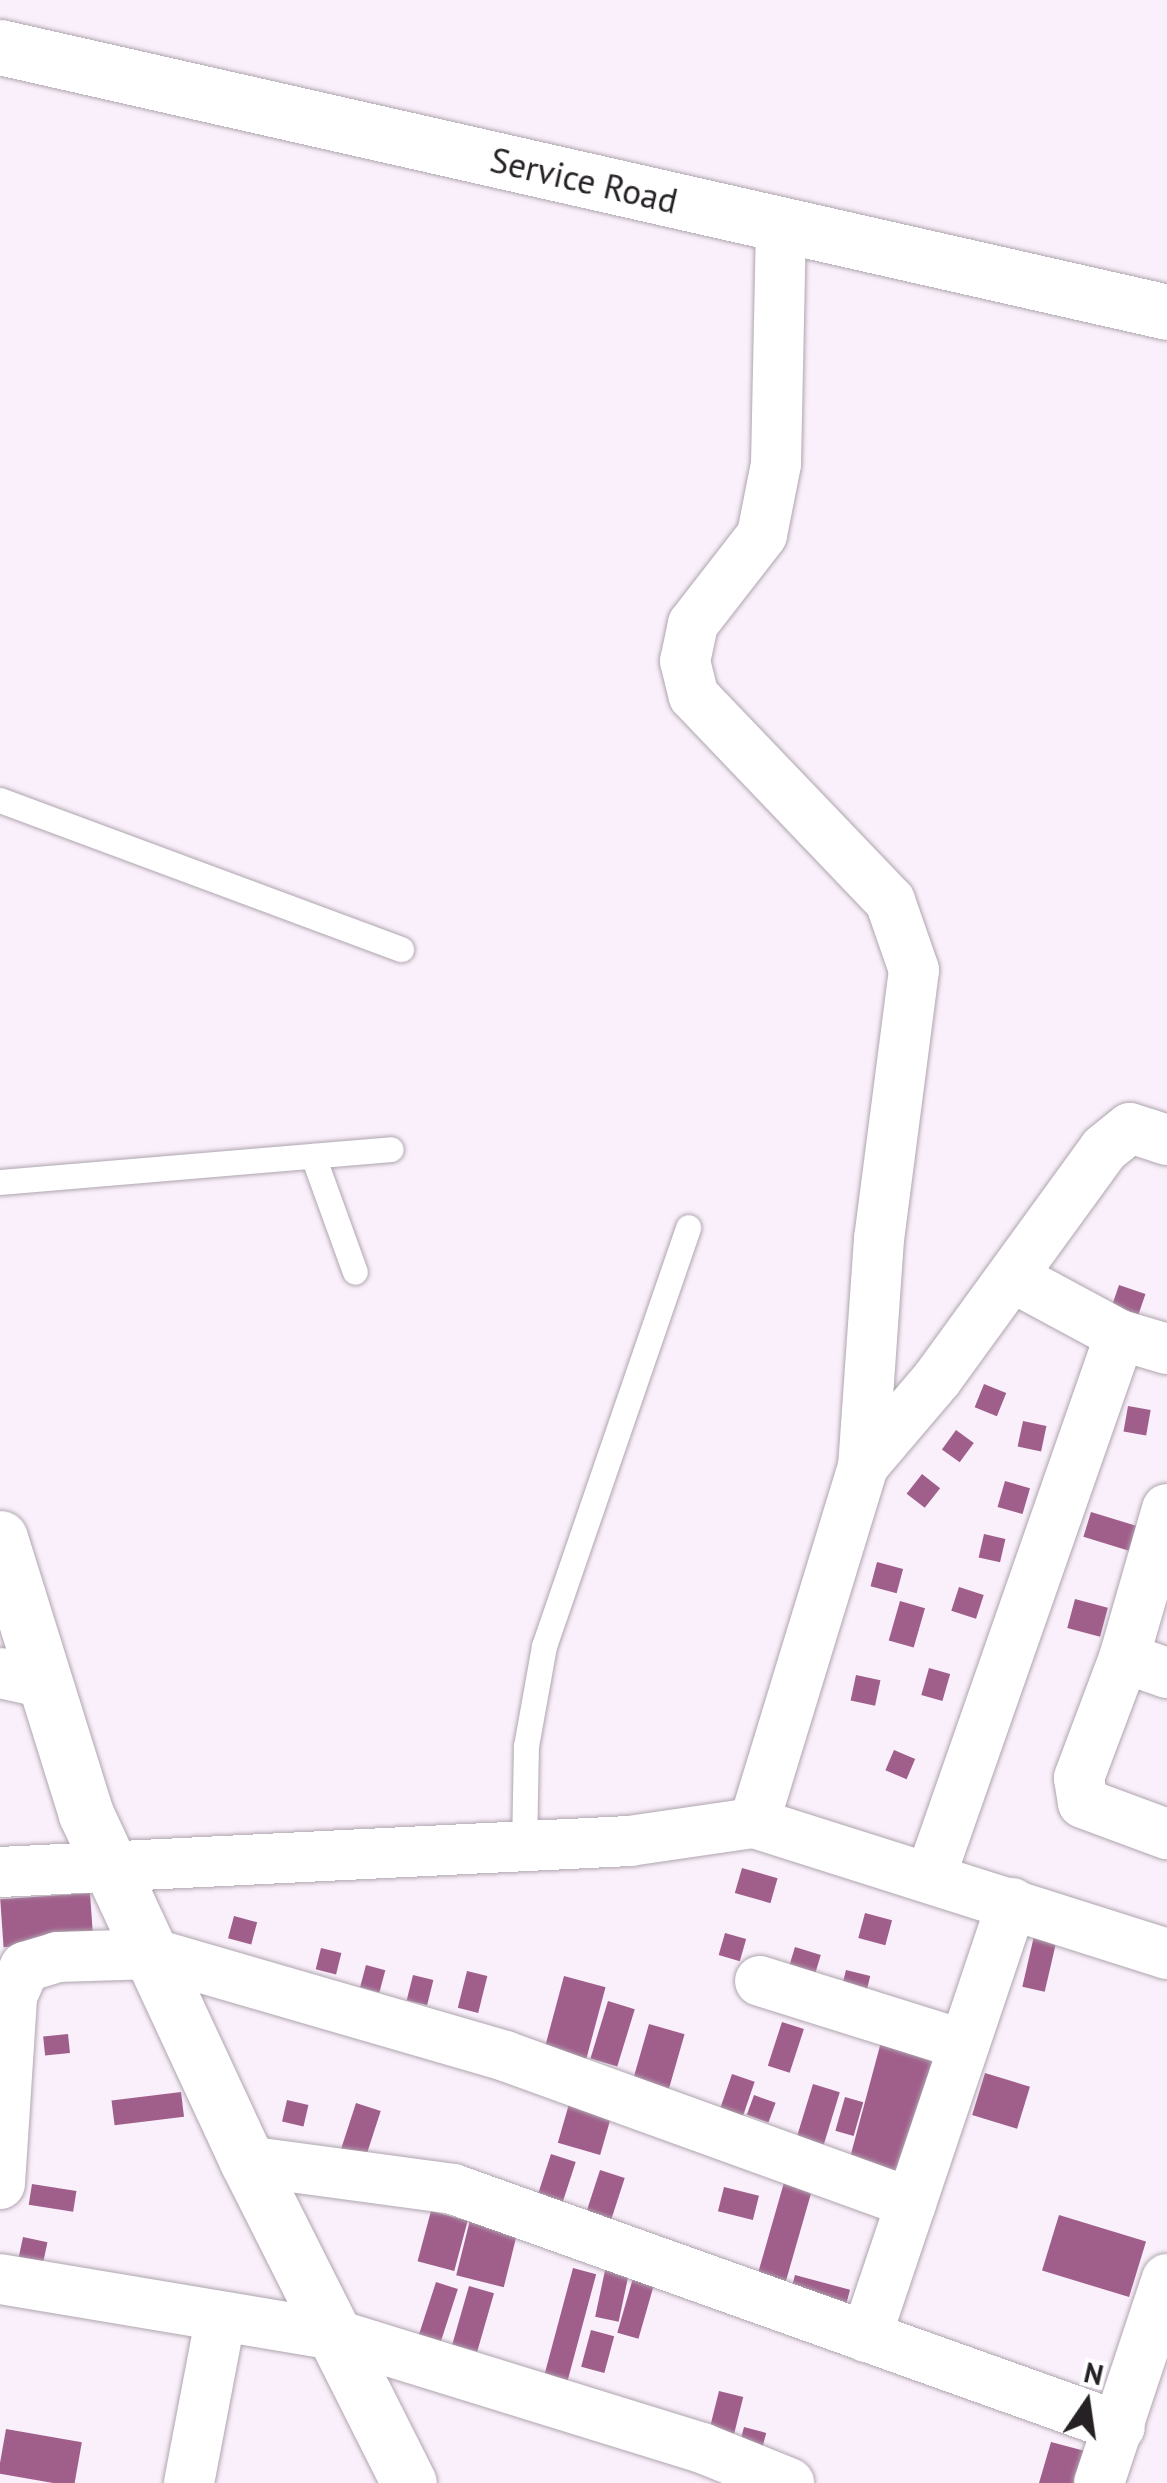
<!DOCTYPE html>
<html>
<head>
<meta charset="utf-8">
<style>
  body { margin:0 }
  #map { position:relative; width:1167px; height:2483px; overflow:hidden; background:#faf0fb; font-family:"PT Sans",sans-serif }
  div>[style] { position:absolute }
  .building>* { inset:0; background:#a05f8b; transform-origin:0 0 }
  .roads { filter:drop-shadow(0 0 2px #aea5af) drop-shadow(0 0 2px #aea5af) }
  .service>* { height:25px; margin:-12.5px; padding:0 12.5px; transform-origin:12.5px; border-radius:12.5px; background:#fff }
  .minor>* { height:50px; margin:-25px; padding:0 25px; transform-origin:25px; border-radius:25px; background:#fff }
  .tertiary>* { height:55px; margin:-27.5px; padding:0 27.5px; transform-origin:27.5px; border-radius:27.5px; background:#fff }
  .secondary>* { height:55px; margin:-27.5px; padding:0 27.5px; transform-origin:27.5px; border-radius:27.5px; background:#fff }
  span { translate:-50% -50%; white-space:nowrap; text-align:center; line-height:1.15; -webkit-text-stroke:10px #fff; paint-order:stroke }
  .street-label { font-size:35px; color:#252125 }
  .north { position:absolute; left:1037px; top:2353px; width:100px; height:100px; -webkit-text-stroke:8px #fff; paint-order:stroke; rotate:13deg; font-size:28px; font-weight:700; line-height:40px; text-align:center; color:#252125 }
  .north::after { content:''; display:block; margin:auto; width:35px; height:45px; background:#252125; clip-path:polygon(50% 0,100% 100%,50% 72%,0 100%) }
</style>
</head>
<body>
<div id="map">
  <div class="building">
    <div style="left:1119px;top:1285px;width:28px;height:29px;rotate:19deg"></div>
    <div style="left:984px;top:1384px;width:24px;height:25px;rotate:22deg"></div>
    <div style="left:1128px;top:1406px;width:23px;height:26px;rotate:10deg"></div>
    <div style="left:1023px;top:1421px;width:24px;height:26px;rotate:12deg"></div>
    <div style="left:956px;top:1430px;width:22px;height:24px;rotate:36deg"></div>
    <div style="left:922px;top:1474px;width:23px;height:25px;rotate:38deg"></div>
    <div style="left:1005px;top:1481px;width:26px;height:27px;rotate:16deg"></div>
    <div style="left:1091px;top:1512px;width:62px;height:26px;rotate:17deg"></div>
    <div style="left:984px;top:1534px;width:22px;height:24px;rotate:13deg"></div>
    <div style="left:877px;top:1562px;width:27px;height:25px;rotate:15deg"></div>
    <div style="left:959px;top:1587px;width:26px;height:25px;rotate:18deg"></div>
    <div style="left:1075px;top:1599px;width:34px;height:30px;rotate:15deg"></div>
    <div style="left:900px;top:1601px;width:26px;height:41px;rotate:16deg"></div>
    <div style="left:929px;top:1668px;width:22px;height:28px;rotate:16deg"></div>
    <div style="left:856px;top:1675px;width:25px;height:26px;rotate:12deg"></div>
    <div style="left:894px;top:1750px;width:23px;height:22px;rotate:23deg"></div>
    <div style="left:742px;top:1868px;width:37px;height:26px;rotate:16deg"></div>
    <div style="left:90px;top:1893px;width:48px;height:90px;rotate:86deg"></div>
    <div style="left:865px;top:1913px;width:28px;height:26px;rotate:15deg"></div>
    <div style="left:234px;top:1916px;width:24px;height:23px;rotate:15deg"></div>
    <div style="left:725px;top:1933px;width:22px;height:23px;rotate:16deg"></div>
    <div style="left:1034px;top:1936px;width:23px;height:52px;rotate:13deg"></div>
    <div style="left:795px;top:1947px;width:27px;height:29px;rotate:17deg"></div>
    <div style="left:321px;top:1948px;width:21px;height:22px;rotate:14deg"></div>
    <div style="left:366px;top:1965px;width:20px;height:23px;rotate:15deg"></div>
    <div style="left:846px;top:1970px;width:25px;height:21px;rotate:14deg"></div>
    <div style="left:467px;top:1971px;width:21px;height:38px;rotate:14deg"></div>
    <div style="left:413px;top:1975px;width:21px;height:26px;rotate:14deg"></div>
    <div style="left:564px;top:1976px;width:43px;height:75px;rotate:15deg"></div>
    <div style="left:608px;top:2001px;width:28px;height:60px;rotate:17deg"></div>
    <div style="left:782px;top:2022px;width:23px;height:46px;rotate:18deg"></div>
    <div style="left:649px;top:2024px;width:37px;height:62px;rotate:16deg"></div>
    <div style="left:68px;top:2034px;width:19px;height:25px;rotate:84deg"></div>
    <div style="left:881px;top:2042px;width:62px;height:122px;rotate:15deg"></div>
    <div style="left:985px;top:2073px;width:47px;height:44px;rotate:17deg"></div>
    <div style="left:732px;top:2074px;width:24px;height:43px;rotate:19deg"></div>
    <div style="left:813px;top:2084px;width:28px;height:57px;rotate:17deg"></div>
    <div style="left:573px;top:2090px;width:44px;height:55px;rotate:16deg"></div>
    <div style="left:181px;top:2092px;width:25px;height:70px;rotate:83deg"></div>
    <div style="left:754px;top:2095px;width:23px;height:21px;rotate:20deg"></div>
    <div style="left:845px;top:2097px;width:19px;height:35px;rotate:16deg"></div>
    <div style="left:287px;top:2100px;width:22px;height:22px;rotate:13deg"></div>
    <div style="left:356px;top:2103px;width:26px;height:61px;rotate:18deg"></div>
    <div style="left:551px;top:2154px;width:26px;height:60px;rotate:18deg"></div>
    <div style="left:600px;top:2170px;width:26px;height:61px;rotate:18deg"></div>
    <div style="left:785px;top:2179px;width:29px;height:111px;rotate:16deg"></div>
    <div style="left:32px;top:2184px;width:45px;height:21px;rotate:9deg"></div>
    <div style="left:724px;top:2187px;width:36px;height:25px;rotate:14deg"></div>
    <div style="left:431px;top:2211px;width:38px;height:52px;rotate:15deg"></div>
    <div style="left:1059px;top:2215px;width:91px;height:58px;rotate:17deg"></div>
    <div style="left:470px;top:2220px;width:49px;height:57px;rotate:14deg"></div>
    <div style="left:23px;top:2237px;width:25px;height:26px;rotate:12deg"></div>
    <div style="left:607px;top:2261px;width:24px;height:57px;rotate:12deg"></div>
    <div style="left:573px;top:2268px;width:24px;height:113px;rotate:15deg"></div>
    <div style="left:795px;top:2275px;width:57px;height:23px;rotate:15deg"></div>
    <div style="left:633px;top:2278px;width:22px;height:57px;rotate:16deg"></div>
    <div style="left:436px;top:2282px;width:23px;height:58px;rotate:18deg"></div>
    <div style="left:469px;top:2286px;width:26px;height:61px;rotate:16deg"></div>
    <div style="left:591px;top:2330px;width:24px;height:38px;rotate:15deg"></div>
    <div style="left:719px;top:2391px;width:25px;height:45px;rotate:14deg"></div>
    <div style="left:744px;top:2427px;width:23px;height:24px;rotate:15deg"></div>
    <div style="left:6px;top:2429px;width:77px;height:45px;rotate:10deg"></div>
    <div style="clip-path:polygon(1051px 2442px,1085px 2451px,1076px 2483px,1039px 2483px)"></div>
  </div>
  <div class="roads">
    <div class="service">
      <div style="left:0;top:800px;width:428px;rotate:20.4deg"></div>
      <div style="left:313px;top:1156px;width:123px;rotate:70.1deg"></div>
      <div style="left:0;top:1182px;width:392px;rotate:-4.8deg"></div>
      <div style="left:524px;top:1848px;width:102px;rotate:-88.9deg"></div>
      <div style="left:526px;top:1746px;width:102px;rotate:-79.8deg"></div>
      <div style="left:544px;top:1646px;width:443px;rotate:-71deg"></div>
    </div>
    <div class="minor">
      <div style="left:781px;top:225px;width:239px;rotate:91.2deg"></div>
      <div style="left:776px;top:464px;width:72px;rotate:101.2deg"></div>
      <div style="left:762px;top:535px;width:113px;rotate:127.8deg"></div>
      <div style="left:693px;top:624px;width:38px;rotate:102deg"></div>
      <div style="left:685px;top:661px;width:36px;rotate:76deg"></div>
      <div style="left:694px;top:696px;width:284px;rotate:46.3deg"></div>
      <div style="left:890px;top:901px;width:73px;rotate:70.8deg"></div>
      <div style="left:914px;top:970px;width:271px;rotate:97.4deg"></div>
      <div style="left:879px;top:1239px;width:228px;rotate:94deg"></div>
      <div style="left:1014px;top:1278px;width:120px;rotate:28.3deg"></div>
      <div style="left:1120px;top:1335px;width:49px;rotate:16.6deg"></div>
      <div style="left:1167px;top:1509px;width:155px;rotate:106.1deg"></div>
      <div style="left:1124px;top:1658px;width:128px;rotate:110.6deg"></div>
      <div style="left:1079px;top:1778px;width:25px;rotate:81deg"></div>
      <div style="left:1083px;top:1803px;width:90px;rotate:20.3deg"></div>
      <div style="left:1124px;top:1658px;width:46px;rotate:19.2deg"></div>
      <div style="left:0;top:1673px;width:42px;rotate:12.4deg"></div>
      <div style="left:754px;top:1823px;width:433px;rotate:17.6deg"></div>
      <div style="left:0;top:1872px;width:631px;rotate:-2.82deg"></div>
      <div style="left:630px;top:1841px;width:125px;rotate:-8.3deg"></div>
      <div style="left:754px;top:1823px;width:373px;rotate:-73deg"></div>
      <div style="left:863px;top:1466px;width:114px;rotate:-49.6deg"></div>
      <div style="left:937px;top:1379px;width:284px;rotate:-54deg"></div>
      <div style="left:1104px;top:1149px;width:33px;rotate:-39deg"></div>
      <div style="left:1130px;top:1128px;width:39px;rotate:18deg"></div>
      <div style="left:930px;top:1878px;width:575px;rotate:-70.71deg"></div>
      <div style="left:760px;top:1981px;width:214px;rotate:17.4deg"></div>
      <div style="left:247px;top:2161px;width:208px;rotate:7.7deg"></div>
      <div style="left:453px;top:2189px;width:708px;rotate:19.64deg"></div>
      <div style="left:0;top:2184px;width:188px;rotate:-86.3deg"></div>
      <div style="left:12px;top:1996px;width:32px;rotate:-66deg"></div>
      <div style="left:25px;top:1967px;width:34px;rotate:-17deg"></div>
      <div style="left:57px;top:1957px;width:97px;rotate:-1.8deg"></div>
      <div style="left:154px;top:1954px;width:366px;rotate:16.2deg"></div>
      <div style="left:505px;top:2056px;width:432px;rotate:19.9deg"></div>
      <div style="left:0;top:2279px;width:345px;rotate:9.5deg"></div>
      <div style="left:340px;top:2336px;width:379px;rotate:17.2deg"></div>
      <div style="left:702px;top:2448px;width:94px;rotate:21.9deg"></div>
      <div style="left:866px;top:2337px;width:458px;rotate:-71.4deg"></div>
      <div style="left:189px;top:2483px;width:166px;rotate:-79.2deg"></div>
      <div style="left:1099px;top:2483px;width:215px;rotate:-71.6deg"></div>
    </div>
    <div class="tertiary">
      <div style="left:0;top:1538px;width:289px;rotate:72.7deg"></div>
      <div style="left:86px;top:1814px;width:383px;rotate:65.1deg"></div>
      <div style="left:247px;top:2161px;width:360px;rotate:63.3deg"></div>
    </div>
    <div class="secondary">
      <div style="left:0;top:47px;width:1197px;rotate:12.79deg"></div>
    </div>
  </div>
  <div class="street-label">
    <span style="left:584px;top:180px;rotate:13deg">Service Road</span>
  </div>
  <div class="north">N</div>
</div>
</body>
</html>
